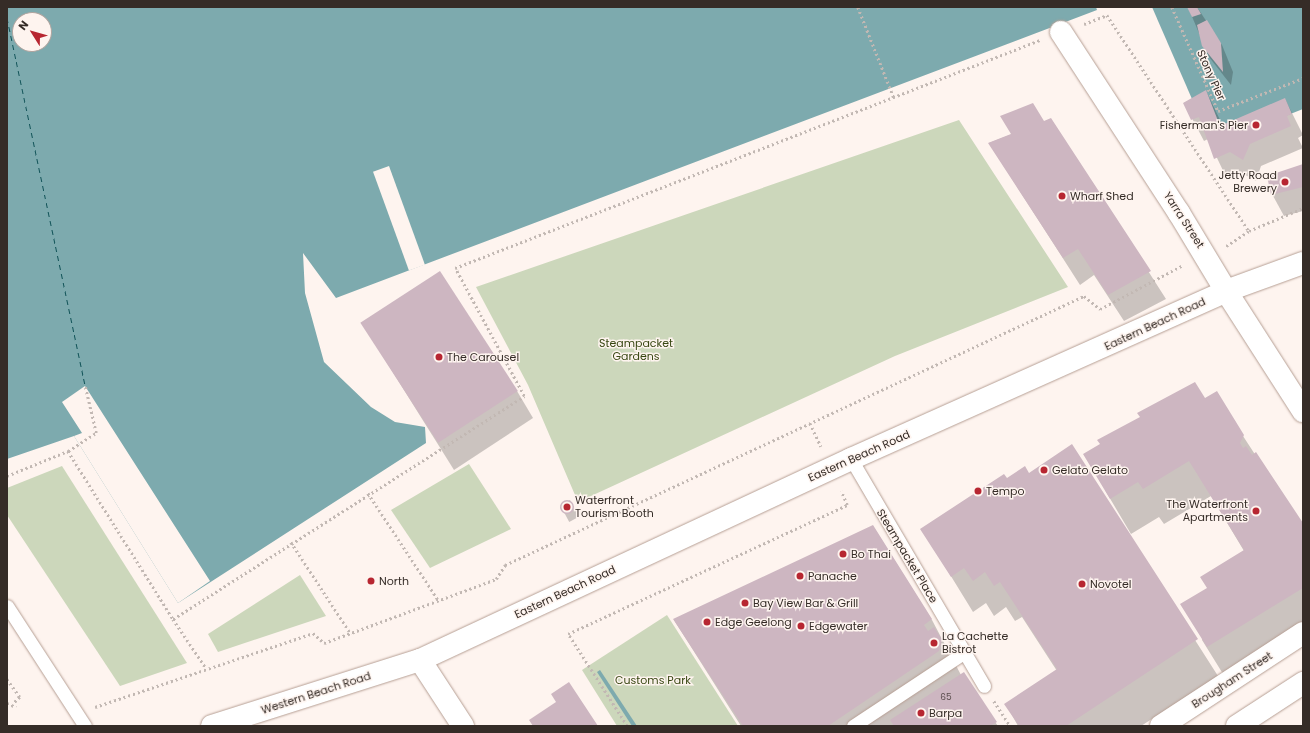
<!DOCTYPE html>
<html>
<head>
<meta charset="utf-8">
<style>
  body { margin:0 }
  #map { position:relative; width:1310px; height:733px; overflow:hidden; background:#fef4ef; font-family:Poppins,sans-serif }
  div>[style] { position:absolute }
  .green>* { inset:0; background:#ccd7bb }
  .water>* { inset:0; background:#7daaae }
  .pier>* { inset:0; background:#fef4ef; transform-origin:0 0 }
  .shadow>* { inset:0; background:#0003; transform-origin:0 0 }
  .ferry>* { height:1px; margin-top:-0.5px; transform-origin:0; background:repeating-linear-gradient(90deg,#115358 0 5px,transparent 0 9px) }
  .building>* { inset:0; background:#cdb6c1; transform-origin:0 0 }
  .round { border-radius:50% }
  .path>* { height:2.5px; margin-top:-1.25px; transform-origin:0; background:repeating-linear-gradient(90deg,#c2b8b3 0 2px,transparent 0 5px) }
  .roads { filter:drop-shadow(0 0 1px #b69f94) drop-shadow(0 0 1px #b69f94) }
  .service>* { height:13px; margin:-6.5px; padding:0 6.5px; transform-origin:6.5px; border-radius:6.5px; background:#fff }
  .minor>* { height:22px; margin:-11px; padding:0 11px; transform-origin:11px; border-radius:11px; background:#fff }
  .tertiary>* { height:22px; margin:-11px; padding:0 11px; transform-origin:11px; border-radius:11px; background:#fff }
  .dots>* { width:11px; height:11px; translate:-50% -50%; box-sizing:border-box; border:2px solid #fef4ef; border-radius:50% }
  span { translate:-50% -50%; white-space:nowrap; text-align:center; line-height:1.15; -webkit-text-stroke:3px #fef4ef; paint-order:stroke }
  .number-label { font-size:9px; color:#5b4e4e }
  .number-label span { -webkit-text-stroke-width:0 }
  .street-label { font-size:11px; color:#352c27 }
  .poi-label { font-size:11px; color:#352c27 }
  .right { translate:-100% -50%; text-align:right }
  .left { translate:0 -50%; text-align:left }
  .park-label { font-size:11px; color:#384712 }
  .frame { position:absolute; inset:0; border:8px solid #352c27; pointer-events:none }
  .north { position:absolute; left:12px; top:12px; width:40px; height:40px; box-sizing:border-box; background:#fef4ef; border:1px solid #aea49f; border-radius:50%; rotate:307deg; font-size:11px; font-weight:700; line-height:16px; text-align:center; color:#352c27 }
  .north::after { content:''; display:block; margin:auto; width:14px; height:18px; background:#b72631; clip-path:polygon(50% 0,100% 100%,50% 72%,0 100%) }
</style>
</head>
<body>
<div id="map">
  <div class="green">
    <div style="clip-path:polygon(959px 120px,1068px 287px,895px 356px,578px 502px,528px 385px,476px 287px)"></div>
    <div style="clip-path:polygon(469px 464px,511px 529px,430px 568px,391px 510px)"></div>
    <div style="clip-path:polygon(62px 466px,187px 663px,120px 686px,7px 515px,7px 488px)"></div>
    <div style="clip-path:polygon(300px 575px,326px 616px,218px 652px,208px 634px)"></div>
    <div style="clip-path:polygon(667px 615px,738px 726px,617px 726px,582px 670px)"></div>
  </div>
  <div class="water">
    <div style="clip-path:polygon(evenodd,7px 7px,1096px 7px,1097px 10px,336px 298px,303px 253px,305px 293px,324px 362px,371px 407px,395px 422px,425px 427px,426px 443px,178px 603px,74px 436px,7px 459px,7px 7px,20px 20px,44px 20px,44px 44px,20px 44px,20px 20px)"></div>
    <div style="clip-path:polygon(1152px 7px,1303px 7px,1303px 109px,1212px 145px)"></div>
    <div style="clip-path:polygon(600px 670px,637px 726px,632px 726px,597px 672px)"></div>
  </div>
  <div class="pier">
    <div style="left:389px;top:166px;width:105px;height:17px;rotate:70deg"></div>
    <div style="clip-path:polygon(85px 386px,210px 581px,178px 603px,74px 436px,82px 433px,62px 402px)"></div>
  </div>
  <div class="shadow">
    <div style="clip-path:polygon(1188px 7px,1197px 7px,1222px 45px,1233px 72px,1231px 85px,1209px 57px)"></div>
    <div style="clip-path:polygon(1206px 91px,1223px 126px,1285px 99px,1303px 135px,1298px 138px,1303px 148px,1261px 166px,1256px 181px,1242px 173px,1227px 179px,1208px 139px,1204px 141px,1184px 103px)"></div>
    <div style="clip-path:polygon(1051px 119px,1166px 299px,1124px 321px,1094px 275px,1080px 285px,989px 143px)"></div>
    <div style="clip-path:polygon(1303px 166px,1303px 211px,1284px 216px,1272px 194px)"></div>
    <div style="clip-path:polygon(362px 323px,517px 391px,533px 418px,454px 470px)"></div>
    <div style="clip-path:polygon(1205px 400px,1243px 436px,1303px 528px,1303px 636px,1228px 682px,1202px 640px,1208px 588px,1244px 551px,1211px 496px,1164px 524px,1159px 517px,1131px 534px,1105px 490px)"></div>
    <div style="clip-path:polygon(1071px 446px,1218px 676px,1141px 726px,1018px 726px,1006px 704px,1057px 671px,1022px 617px,1015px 621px,1006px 607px,994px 616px,986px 603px,973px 612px,922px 529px,1007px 480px,1029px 474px)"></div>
    <div style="left:570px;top:500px;width:19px;height:11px;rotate:62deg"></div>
    <div style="clip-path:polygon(873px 526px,932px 620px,961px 675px,998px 726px,741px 726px,674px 620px)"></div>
  </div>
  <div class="ferry">
    <div style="left:7px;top:18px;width:376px;rotate:78deg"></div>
  </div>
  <div class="building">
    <div style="clip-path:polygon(1187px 7px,1197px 7px,1201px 14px,1192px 17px)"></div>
    <div style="clip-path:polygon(1207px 20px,1221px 43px,1223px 72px,1202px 46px,1197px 25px)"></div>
    <div style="clip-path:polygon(1206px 90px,1220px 126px,1285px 98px,1292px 114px,1287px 116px,1291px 126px,1250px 144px,1243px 160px,1230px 152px,1214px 159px,1199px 117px,1191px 120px,1183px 103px)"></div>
    <div style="clip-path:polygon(1033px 103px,1044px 121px,1051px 118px,1151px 271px,1108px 295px,1078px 249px,1063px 258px,988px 143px,1011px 134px,1000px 116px)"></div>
    <div style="clip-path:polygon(1303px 164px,1303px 187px,1271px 195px,1267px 176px)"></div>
    <div style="left:440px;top:271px;width:143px;height:95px;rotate:57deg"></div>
    <div style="clip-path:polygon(1195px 382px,1205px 398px,1217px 391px,1244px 435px,1240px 443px,1243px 448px,1246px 446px,1252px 455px,1256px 452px,1303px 523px,1303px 588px,1207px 647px,1180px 604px,1207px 588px,1200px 577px,1244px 550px,1189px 461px,1143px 489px,1138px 482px,1110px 499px,1083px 454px,1100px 444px,1097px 440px,1140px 417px,1137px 413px)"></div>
    <div style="clip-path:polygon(1072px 444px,1198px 639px,1066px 726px,1019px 726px,1004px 704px,1057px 669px,1000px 582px,994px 586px,985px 572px,973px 581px,964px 568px,951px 577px,920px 529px,1004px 474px,1007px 478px,1025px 466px,1029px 473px)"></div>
    <div class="round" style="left:560px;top:500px;width:14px;height:14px"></div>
    <div style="clip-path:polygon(873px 525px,932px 619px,924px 625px,928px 631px,934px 627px,942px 640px,939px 651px,828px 726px,743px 726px,673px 619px)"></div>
    <div style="clip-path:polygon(964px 672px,997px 722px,990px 726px,894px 726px,890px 720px)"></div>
    <div style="clip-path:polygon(569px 682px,598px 726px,533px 726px,529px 720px,556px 702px,551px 694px)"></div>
  </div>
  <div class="path">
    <div style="left:858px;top:7px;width:98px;rotate:68.4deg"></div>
    <div style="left:1172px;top:7px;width:114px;rotate:66.1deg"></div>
    <div style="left:1218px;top:111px;width:91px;rotate:-21.2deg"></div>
    <div style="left:1084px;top:24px;width:25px;rotate:-21deg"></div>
    <div style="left:1107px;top:15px;width:258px;rotate:56.7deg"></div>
    <div style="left:1249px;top:231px;width:59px;rotate:-23.1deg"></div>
    <div style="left:1226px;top:246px;width:27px;rotate:-33deg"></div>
    <div style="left:810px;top:423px;width:26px;rotate:65deg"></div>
    <div style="left:68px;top:451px;width:33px;rotate:-33deg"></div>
    <div style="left:96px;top:433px;width:48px;rotate:-103.2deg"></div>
    <div style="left:7px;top:476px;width:66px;rotate:-22.3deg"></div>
    <div style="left:68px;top:451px;width:198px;rotate:58deg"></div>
    <div style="left:173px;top:619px;width:416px;rotate:-32.4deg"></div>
    <div style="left:524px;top:396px;width:145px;rotate:-118.3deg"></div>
    <div style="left:455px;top:268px;width:628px;rotate:-21.29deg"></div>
    <div style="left:368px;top:493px;width:129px;rotate:56.7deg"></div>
    <div style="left:291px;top:542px;width:110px;rotate:56.9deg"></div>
    <div style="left:173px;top:619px;width:59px;rotate:56deg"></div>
    <div style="left:7px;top:679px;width:22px;rotate:54deg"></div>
    <div style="left:20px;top:697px;width:10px;rotate:135deg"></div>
    <div style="left:994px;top:701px;width:30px;rotate:57deg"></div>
    <div style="left:7px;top:703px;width:10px;rotate:24deg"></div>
    <div style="left:95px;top:707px;width:230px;rotate:-18.7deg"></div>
    <div style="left:313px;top:633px;width:15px;rotate:42deg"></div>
    <div style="left:324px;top:643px;width:184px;rotate:-20.4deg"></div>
    <div style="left:496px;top:579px;width:17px;rotate:-57deg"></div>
    <div style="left:505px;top:565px;width:638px;rotate:-24.92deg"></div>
    <div style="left:1084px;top:296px;width:21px;rotate:39deg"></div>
    <div style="left:1100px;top:309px;width:94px;rotate:-27.9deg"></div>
    <div style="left:627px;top:726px;width:109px;rotate:-122.7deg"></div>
    <div style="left:568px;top:634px;width:307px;rotate:-24.8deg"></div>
    <div style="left:847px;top:505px;width:15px;rotate:-113deg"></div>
  </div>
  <div class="roads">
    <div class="service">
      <div style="left:851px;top:459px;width:263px;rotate:59.6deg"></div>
      <div style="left:7px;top:606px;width:143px;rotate:57deg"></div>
      <div style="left:853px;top:726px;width:134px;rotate:-33.5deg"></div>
    </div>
    <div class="minor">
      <div style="left:1061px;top:32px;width:216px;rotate:56.9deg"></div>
      <div style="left:1179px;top:213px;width:91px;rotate:58.9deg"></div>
      <div style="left:420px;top:660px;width:79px;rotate:56.9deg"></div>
      <div style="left:1161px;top:726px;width:170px;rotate:-33.2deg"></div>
      <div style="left:1237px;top:726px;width:79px;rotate:-33.1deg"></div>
    </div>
    <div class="tertiary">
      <div style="left:1226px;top:291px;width:143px;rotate:57.3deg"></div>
      <div style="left:212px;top:726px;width:218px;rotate:-17.6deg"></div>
      <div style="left:420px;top:660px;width:476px;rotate:-25deg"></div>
      <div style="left:851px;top:459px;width:411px;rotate:-24.1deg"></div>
      <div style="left:1226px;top:291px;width:82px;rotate:-20deg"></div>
    </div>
  </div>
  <div class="dots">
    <div style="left:1256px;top:125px;background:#b72631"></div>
    <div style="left:1285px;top:182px;background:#b72631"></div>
    <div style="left:1062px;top:196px;background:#b72631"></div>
    <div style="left:439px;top:357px;background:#b72631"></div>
    <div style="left:1044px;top:470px;background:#b72631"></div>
    <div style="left:978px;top:491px;background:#b72631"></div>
    <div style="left:567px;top:507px;background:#b72631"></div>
    <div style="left:1256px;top:511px;background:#b72631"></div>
    <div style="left:843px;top:554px;background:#b72631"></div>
    <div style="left:800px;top:576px;background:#b72631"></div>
    <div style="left:371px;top:581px;background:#b72631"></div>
    <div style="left:1082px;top:584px;background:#b72631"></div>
    <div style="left:745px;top:603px;background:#b72631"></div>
    <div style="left:707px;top:622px;background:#b72631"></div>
    <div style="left:801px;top:626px;background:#b72631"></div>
    <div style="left:934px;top:643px;background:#b72631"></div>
    <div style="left:921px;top:713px;background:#b72631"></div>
  </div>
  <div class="number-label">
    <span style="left:946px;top:697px">65</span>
  </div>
  <div class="street-label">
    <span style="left:1211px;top:75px;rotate:66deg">Stony Pier</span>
    <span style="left:1184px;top:220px;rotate:57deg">Yarra Street</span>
    <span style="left:1155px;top:324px;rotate:-25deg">Eastern Beach Road</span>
    <span style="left:859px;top:456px;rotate:-24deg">Eastern Beach Road</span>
    <span style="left:907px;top:556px;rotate:59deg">Steampacket Place</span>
    <span style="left:565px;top:592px;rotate:-25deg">Eastern Beach Road</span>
    <span style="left:1232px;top:680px;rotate:-33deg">Brougham Street</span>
    <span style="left:316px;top:693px;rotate:-18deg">Western Beach Road</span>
  </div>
  <div class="poi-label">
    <span class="right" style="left:1248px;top:125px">Fisherman's Pier</span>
    <span class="right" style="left:1277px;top:182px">Jetty Road<br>Brewery</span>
    <span class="left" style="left:1070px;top:196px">Wharf Shed</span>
    <span class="left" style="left:447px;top:357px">The Carousel</span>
    <span class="left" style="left:1052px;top:470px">Gelato Gelato</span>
    <span class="left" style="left:986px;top:491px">Tempo</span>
    <span class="left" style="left:575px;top:507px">Waterfront<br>Tourism Booth</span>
    <span class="right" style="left:1248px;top:511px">The Waterfront<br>Apartments</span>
    <span class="left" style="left:851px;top:554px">Bo Thai</span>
    <span class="left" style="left:808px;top:576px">Panache</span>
    <span class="left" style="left:379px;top:581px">North</span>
    <span class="left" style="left:1090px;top:584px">Novotel</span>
    <span class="left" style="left:753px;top:603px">Bay View Bar &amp; Grill</span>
    <span class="left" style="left:715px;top:622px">Edge Geelong</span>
    <span class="left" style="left:809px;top:626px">Edgewater</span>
    <span class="left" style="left:942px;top:643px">La Cachette<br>Bistrot</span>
    <span class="left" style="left:929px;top:713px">Barpa</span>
  </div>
  <div class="park-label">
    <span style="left:636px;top:350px">Steampacket<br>Gardens</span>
    <span style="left:653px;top:680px">Customs Park</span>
  </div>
  <div class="frame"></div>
  <div class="north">N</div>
</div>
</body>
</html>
